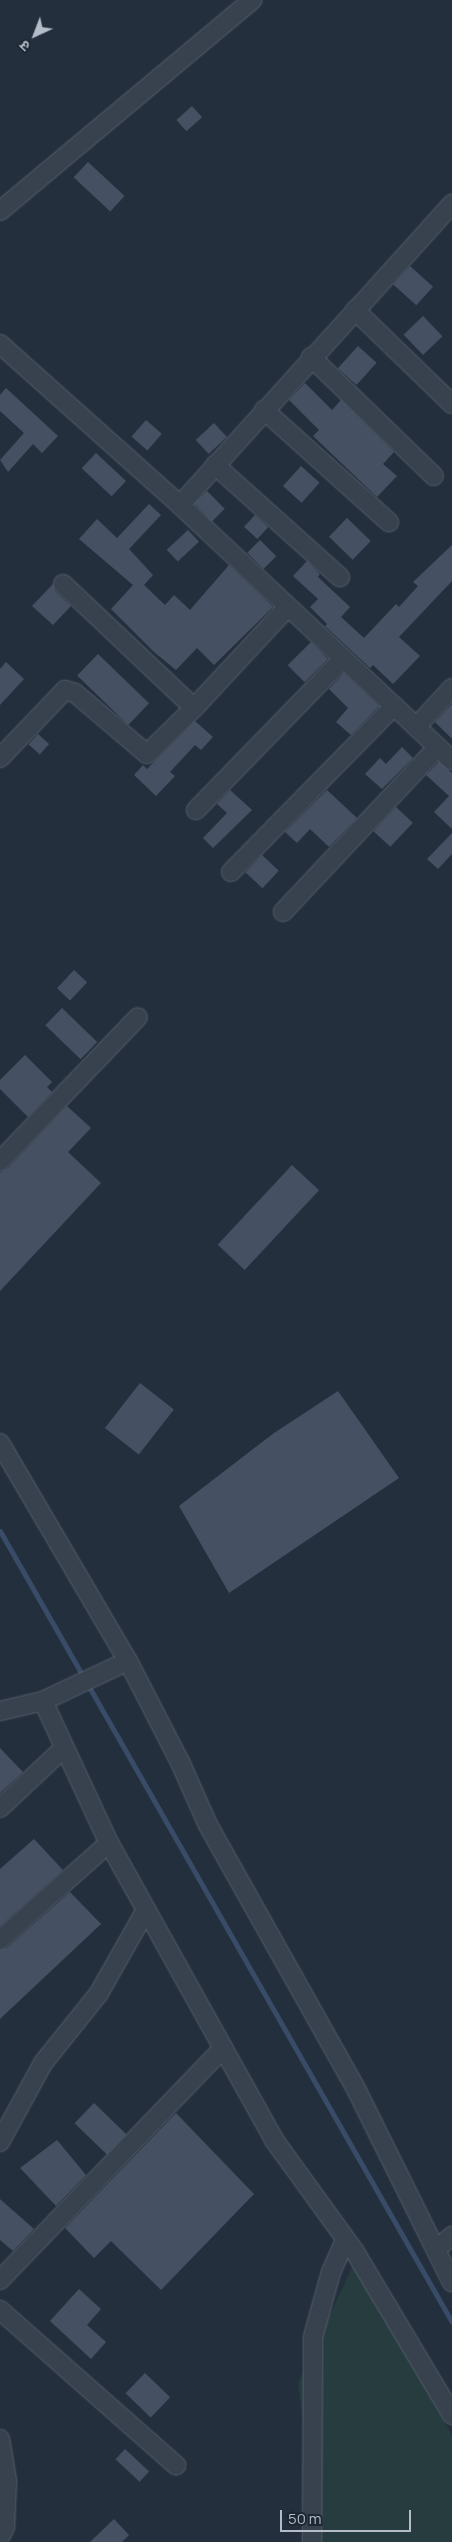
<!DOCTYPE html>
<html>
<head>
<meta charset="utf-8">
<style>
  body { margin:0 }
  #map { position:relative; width:452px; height:2542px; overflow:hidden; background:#242f3e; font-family:Manrope,"Noto Sans Devanagari",sans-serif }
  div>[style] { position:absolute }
  .green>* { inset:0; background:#263c3f }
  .stream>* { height:5px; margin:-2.5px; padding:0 2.5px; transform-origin:2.5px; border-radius:2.5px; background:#394c67 }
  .building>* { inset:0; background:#455162; transform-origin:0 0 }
  .roads { filter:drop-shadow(0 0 1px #565f6c) drop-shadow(0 0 1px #565f6c) }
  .minor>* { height:18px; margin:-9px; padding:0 9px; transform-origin:9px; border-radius:9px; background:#38414e }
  span { translate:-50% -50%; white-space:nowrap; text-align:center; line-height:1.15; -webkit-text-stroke:5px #1d2633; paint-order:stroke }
  .north { position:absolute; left:10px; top:10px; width:50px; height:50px; -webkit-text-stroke:4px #1d2633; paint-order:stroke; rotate:223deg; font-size:14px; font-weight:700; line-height:20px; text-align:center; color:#b4bcc9 }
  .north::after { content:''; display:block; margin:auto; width:18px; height:22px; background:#b4bcc9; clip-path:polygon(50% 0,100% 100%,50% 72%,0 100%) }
  .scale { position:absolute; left:280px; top:2510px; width:131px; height:22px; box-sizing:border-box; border:2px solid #b4bcc9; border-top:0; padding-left:6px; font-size:15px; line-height:18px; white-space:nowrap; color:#b4bcc9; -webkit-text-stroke:4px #1d2633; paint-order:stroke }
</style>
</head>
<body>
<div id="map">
  <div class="green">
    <div style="clip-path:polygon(357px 2257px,452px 2436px,452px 2542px,302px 2542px,307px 2448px,298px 2383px)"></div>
  </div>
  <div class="stream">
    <div style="left:0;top:1531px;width:911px;rotate:60.26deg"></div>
  </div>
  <div class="building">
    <div style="left:192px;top:106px;width:15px;height:21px;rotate:48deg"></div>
    <div style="left:88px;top:162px;width:50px;height:21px;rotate:43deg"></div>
    <div style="left:410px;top:266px;width:31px;height:25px;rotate:42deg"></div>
    <div style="left:423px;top:316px;width:28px;height:27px;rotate:46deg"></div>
    <div style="left:358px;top:346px;width:25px;height:30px;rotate:42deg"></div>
    <div style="clip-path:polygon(305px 383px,332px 410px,341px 400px,394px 452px,383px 464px,397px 476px,377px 497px,313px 436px,319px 430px,289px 400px)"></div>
    <div style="clip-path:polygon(6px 388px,58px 436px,42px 453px,33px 444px,8px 472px,0 460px,24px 433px,0 411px,0 395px)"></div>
    <div style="left:146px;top:420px;width:21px;height:22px;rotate:41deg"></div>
    <div style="left:214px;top:423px;width:19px;height:25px;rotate:47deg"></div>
    <div style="left:96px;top:453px;width:41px;height:21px;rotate:43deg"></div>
    <div style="left:301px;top:466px;width:25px;height:27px;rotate:42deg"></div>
    <div style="left:207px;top:491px;width:25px;height:18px;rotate:45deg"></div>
    <div style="clip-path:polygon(149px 504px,161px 515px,129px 549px,153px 575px,144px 585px,165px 605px,174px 595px,190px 610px,229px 565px,273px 607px,214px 665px,197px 648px,176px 670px,154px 652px,111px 609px,133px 585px,79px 539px,97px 519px,117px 538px)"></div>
    <div style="left:255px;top:515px;width:18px;height:16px;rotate:43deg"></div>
    <div style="left:347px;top:518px;width:33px;height:26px;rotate:44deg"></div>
    <div style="left:188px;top:530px;width:16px;height:29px;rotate:47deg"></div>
    <div style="left:260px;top:540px;width:23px;height:18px;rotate:45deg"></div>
    <div style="clip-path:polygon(452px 545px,452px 581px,399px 637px,420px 656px,393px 684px,373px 665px,370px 668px,325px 626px,327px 624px,310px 607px,318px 599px,293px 576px,307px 561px,320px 574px,318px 577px,350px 607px,341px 617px,364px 638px,396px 604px,399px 607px,418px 586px,413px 582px)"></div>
    <div style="clip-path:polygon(53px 584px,55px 591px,71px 606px,53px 625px,32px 606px)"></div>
    <div style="left:311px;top:642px;width:24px;height:33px;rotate:45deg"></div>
    <div style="left:98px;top:654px;width:71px;height:30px;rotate:44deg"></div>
    <div style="clip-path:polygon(6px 662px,24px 679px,0 705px,0 669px)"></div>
    <div style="clip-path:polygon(344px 673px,379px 706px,351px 735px,336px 722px,348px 708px,329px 689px)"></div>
    <div style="clip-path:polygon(452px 704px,452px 739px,435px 722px)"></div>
    <div style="clip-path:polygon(195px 721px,213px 737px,201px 750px,195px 745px,170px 772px,175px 776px,156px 796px,134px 775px,143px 765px,147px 769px)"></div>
    <div style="left:38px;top:734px;width:15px;height:14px;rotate:42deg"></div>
    <div style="clip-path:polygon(402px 747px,413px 758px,382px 789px,365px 774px,380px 758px,386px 764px)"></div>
    <div style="clip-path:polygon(439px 762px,452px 773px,452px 829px,434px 812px,449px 796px,426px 775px)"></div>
    <div style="clip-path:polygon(230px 790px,252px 810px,213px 848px,203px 838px,227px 813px,217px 804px)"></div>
    <div style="clip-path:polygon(327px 790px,357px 818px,329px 847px,310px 829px,297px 843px,285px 832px)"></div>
    <div style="left:396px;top:807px;width:23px;height:33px;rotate:43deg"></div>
    <div style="clip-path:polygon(452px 833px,452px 854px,438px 869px,427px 859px)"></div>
    <div style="left:262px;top:855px;width:23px;height:24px;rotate:43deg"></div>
    <div style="left:74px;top:970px;width:18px;height:25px;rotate:43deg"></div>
    <div style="left:62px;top:1008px;width:49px;height:24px;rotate:44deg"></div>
    <div style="clip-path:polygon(25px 1055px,52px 1082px,47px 1087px,52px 1092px,28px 1117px,0 1089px,0 1080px)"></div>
    <div style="clip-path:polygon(67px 1106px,91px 1128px,68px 1152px,101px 1183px,0 1291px,0 1172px,8px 1168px)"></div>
    <div style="left:292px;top:1165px;width:37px;height:109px;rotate:43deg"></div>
    <div style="left:140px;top:1383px;width:43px;height:57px;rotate:38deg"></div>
    <div style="clip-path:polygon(338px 1391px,399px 1478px,229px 1593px,179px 1506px,274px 1433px)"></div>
    <div style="clip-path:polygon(0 1748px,23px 1772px,0 1793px)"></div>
    <div style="clip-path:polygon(34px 1839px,63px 1870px,0 1926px,0 1869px)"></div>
    <div style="clip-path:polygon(70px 1892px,101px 1924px,0 2019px,0 1950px,7px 1948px)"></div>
    <div style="left:94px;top:2103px;width:45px;height:28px;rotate:44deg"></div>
    <div style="clip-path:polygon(176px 2113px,254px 2194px,161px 2290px,111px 2241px,94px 2258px,65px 2228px)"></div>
    <div style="clip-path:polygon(57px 2140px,86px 2175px,56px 2206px,20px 2168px)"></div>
    <div style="clip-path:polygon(0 2199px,34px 2229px,13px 2251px,0 2240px)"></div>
    <div style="clip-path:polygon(79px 2289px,101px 2309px,87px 2325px,106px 2342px,91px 2359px,50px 2321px)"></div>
    <div style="left:145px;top:2373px;width:35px;height:28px;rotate:44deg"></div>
    <div style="left:125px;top:2449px;width:33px;height:14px;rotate:43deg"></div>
    <div style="clip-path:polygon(114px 2519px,129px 2535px,122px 2542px,90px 2542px)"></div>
  </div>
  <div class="roads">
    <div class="minor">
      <div style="left:0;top:211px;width:329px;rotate:-39.9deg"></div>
      <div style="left:355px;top:310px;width:135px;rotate:44.1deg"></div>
      <div style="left:0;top:344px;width:241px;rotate:41.8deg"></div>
      <div style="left:180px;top:505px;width:373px;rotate:43.2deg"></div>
      <div style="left:311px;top:357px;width:171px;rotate:44.1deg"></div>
      <div style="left:264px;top:410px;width:168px;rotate:41.9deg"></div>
      <div style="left:215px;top:465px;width:168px;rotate:41.9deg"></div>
      <div style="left:180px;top:505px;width:406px;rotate:-47.9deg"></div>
      <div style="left:63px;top:584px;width:180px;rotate:43.4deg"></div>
      <div style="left:416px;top:727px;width:53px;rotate:-47.3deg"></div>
      <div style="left:0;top:758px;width:94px;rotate:-46.3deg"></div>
      <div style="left:65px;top:690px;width:10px;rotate:17deg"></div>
      <div style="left:75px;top:693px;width:94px;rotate:40.3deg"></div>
      <div style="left:147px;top:754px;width:66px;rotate:-44.4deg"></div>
      <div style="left:194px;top:708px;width:138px;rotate:-47.1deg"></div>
      <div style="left:196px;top:810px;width:211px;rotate:-45.8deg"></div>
      <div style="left:231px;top:872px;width:233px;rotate:-45.5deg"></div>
      <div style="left:283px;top:912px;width:226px;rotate:-46.8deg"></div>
      <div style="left:0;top:1161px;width:199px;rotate:-46.2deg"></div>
      <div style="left:0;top:1443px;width:253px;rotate:59.6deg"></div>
      <div style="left:128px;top:1661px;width:114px;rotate:62.8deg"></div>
      <div style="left:180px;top:1762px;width:69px;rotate:66deg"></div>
      <div style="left:208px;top:1825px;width:300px;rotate:60.7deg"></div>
      <div style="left:355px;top:2087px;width:218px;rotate:63.6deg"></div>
      <div style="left:43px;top:1701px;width:157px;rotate:65.1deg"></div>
      <div style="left:109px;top:1843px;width:340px;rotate:60.9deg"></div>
      <div style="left:274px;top:2140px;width:138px;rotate:54.1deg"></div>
      <div style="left:355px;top:2252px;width:190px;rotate:59.2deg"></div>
      <div style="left:0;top:1711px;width:44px;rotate:-13.1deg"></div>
      <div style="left:43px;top:1701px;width:94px;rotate:-25.2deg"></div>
      <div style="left:0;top:1808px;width:88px;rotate:-43.2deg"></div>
      <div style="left:0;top:1940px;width:146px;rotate:-41.7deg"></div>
      <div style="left:0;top:2142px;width:90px;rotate:-61.4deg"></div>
      <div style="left:43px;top:2063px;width:90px;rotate:-51.3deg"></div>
      <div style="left:99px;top:1993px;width:95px;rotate:-60.5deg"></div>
      <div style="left:436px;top:2249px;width:21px;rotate:-39deg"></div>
      <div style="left:0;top:2280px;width:322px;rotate:-46.1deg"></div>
      <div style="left:0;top:2310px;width:235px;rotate:41.4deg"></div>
      <div style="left:0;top:2439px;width:43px;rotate:80.5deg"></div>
      <div style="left:7px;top:2481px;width:46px;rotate:92.5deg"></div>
      <div style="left:5px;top:2527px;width:11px;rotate:117deg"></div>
      <div style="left:312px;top:2542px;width:205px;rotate:-89.7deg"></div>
      <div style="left:313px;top:2337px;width:67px;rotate:-74.5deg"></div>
      <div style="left:331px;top:2272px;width:36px;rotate:-66deg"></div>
    </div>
  </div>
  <div class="north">उ</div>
  <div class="scale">50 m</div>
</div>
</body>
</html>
